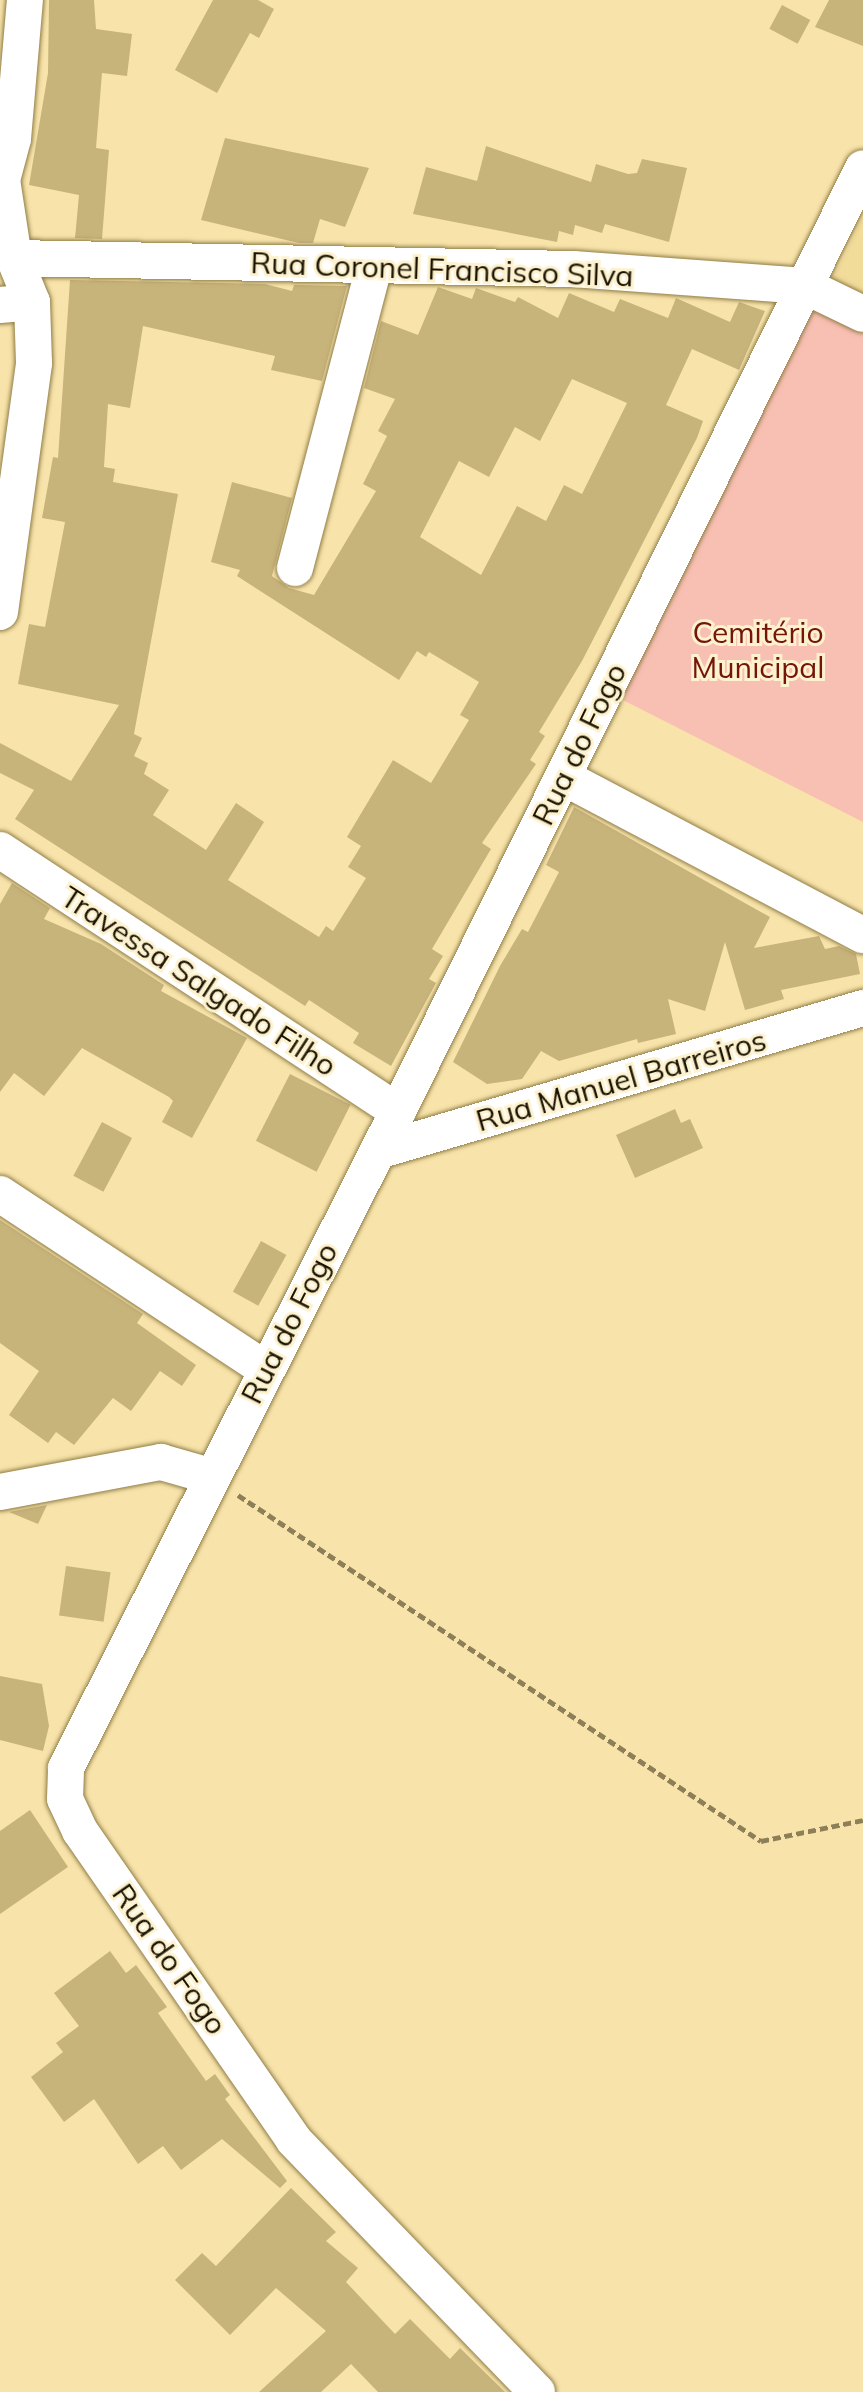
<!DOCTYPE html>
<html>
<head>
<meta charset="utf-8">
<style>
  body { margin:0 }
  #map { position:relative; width:863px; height:2392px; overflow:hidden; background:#f8e4aa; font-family:Mulish,sans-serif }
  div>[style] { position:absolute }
  .built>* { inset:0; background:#f2dc9a }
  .green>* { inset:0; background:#f8bfb3 }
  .building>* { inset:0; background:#c7b47b; transform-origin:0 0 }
  .path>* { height:5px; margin-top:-2.5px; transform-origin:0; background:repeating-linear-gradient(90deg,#8d7f58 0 8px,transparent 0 12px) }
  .roads { filter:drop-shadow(0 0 2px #907d47) drop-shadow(0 0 2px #907d47) }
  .minor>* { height:36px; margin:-18px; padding:0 18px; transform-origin:18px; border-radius:18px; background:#fff }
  span { translate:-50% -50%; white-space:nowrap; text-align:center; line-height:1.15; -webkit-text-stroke:6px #fdf2d0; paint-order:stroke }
  .street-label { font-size:30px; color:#1a1300 }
  .park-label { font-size:30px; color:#751507 }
</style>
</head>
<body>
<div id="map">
  <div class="built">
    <div style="clip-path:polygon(863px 217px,863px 296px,832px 281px)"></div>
  </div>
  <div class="green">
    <div style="clip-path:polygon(807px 306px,863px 333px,863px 822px,619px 698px)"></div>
  </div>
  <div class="building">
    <div style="clip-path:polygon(49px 0,94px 0,96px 29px,132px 34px,127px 76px,102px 73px,96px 148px,109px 150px,102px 239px,75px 238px,79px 195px,29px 185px,48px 73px)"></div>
    <div style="clip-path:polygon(213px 0,258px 0,274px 9px,259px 38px,250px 33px,217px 93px,175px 70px)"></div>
    <div style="clip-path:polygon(829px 0,863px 0,863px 46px,815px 27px)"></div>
    <div style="left:782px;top:5px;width:32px;height:27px;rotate:28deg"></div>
    <div style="clip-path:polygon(225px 138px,369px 168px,345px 227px,320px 219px,313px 243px,299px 243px,201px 220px)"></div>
    <div style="clip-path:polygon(486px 146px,591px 182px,596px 164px,628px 174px,637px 173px,642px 159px,687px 168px,669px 242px,605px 224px,602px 233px,575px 225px,573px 235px,559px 231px,557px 242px,413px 214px,426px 167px,477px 181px)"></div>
    <div style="clip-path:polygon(evenodd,70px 280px,265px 284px,292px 291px,294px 285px,347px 286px,322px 381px,271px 370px,275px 356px,143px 326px,130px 408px,108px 404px,104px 467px,115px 469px,113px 482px,178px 494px,134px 734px,142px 738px,134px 756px,148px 763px,144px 774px,169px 790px,153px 815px,206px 850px,236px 803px,264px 822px,228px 880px,319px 937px,326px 926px,333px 931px,366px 878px,348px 867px,361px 846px,347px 837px,393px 760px,431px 783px,469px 720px,460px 715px,479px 682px,429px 652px,426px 657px,417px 651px,399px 680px,237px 576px,240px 570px,211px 562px,232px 482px,292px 498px,272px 576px,289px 588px,314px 595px,376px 491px,363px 484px,387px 436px,378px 431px,395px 399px,364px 388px,381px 321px,418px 335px,438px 287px,472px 299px,476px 288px,515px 302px,518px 297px,558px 318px,569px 293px,614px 312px,620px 299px,668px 318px,676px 298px,730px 322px,739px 302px,765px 311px,739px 370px,692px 349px,666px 405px,703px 421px,697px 438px,582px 661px,539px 732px,545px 736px,530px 760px,536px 764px,482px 843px,491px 849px,432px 949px,443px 956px,429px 979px,436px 983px,391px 1066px,353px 1043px,359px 1033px,309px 1000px,305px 1006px,15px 819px,34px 790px,0 773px,0 743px,71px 781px,119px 705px,18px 684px,29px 624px,45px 627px,65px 522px,42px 518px,53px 457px,58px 458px,70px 280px,572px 379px,627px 403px,582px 494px,564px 485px,546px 521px,517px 506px,481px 575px,420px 537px,459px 461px,489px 477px,515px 427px,540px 441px,572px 379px)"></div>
    <div style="clip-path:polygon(574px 807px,770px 917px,754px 948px,819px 936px,825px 949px,839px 946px,856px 954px,860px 974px,781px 990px,784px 999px,745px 1010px,725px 942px,705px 1011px,668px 999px,676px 1034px,638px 1043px,637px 1039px,559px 1061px,541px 1051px,522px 1079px,487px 1084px,453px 1062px,500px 966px,522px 929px,528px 932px,559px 872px,546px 865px)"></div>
    <div style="clip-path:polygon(12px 883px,50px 908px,44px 919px,101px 944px,164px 985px,161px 991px,247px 1038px,192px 1138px,162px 1122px,173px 1101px,169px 1097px,82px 1048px,44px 1096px,14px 1073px,0 1092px,0 904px)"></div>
    <div style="left:290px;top:1074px;width:68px;height:75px;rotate:27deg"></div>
    <div style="clip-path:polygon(675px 1109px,681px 1123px,690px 1119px,703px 1148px,635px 1178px,616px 1135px)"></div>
    <div style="left:102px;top:1122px;width:34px;height:61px;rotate:28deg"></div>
    <div style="clip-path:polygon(0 1220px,143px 1314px,137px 1323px,196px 1365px,182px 1386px,160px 1371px,131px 1411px,113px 1398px,74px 1445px,56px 1432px,48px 1443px,9px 1415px,39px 1371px,0 1343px)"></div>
    <div style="left:261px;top:1241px;width:29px;height:58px;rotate:29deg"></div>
    <div style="clip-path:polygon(47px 1505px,38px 1524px,9px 1512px)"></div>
    <div style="left:66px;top:1566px;width:45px;height:50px;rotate:8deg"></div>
    <div style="clip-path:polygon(0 1676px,42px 1684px,49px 1726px,43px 1751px,0 1740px)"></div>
    <div style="clip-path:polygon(30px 1810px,68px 1867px,0 1914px,0 1831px)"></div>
    <div style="clip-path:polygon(110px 1951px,126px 1973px,136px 1965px,167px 2007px,158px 2013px,206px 2081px,215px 2074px,230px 2095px,225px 2099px,287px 2181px,280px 2188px,222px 2139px,181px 2170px,163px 2146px,138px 2164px,94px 2099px,64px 2122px,31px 2077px,63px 2052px,56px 2043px,79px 2026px,54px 1993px)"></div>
    <div style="clip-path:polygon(291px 2188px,336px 2232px,326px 2241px,358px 2268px,346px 2282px,395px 2334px,410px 2319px,450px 2359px,460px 2348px,505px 2392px,378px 2392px,351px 2364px,321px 2392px,259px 2392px,326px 2331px,276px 2288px,230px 2335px,175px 2280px,202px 2253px,216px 2266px)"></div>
  </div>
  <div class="path">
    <div style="left:238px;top:1495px;width:627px;rotate:33.49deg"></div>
    <div style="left:761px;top:1841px;width:104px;rotate:-11.6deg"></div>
  </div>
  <div class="roads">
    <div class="minor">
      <div style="left:14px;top:258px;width:559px;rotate:1.13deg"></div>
      <div style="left:573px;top:269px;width:233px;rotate:4.2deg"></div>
      <div style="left:805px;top:286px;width:64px;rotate:25.8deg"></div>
      <div style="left:0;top:305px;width:32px;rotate:-5deg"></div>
      <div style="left:295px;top:568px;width:311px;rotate:-75.3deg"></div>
      <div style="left:0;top:612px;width:251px;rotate:-82.2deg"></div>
      <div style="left:34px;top:363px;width:61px;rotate:-91.9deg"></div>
      <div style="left:32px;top:302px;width:48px;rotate:-112.2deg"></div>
      <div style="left:14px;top:258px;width:79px;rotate:-98.7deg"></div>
      <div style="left:2px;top:180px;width:42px;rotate:-75deg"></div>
      <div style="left:13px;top:139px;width:140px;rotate:-85.1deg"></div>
      <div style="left:563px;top:777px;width:339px;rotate:27.8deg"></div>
      <div style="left:0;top:850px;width:476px;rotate:33.3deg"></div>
      <div style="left:378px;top:1151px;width:506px;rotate:-16.43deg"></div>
      <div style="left:0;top:1194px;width:318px;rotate:33.4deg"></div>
      <div style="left:0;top:1492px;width:164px;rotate:-10.6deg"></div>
      <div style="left:161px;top:1462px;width:51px;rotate:15.9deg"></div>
      <div style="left:537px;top:2392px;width:350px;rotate:-134deg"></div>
      <div style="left:294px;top:2140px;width:376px;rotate:-124.7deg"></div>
      <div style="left:80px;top:1831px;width:35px;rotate:-115deg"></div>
      <div style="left:65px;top:1799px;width:31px;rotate:-88deg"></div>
      <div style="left:66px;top:1768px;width:736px;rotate:-63.19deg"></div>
      <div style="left:398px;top:1111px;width:1051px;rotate:-63.75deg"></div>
    </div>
  </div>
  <div class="street-label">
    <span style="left:442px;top:269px;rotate:2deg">Rua Coronel Francisco Silva</span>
    <span style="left:579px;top:744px;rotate:-64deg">Rua do Fogo</span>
    <span style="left:199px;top:981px;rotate:33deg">Travessa Salgado Filho</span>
    <span style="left:621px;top:1080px;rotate:-16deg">Rua Manuel Barreiros</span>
    <span style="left:289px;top:1323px;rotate:-63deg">Rua do Fogo</span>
    <span style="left:170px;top:1959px;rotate:55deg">Rua do Fogo</span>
  </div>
  <div class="park-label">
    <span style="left:758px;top:649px">Cemitério<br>Municipal</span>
  </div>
</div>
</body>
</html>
